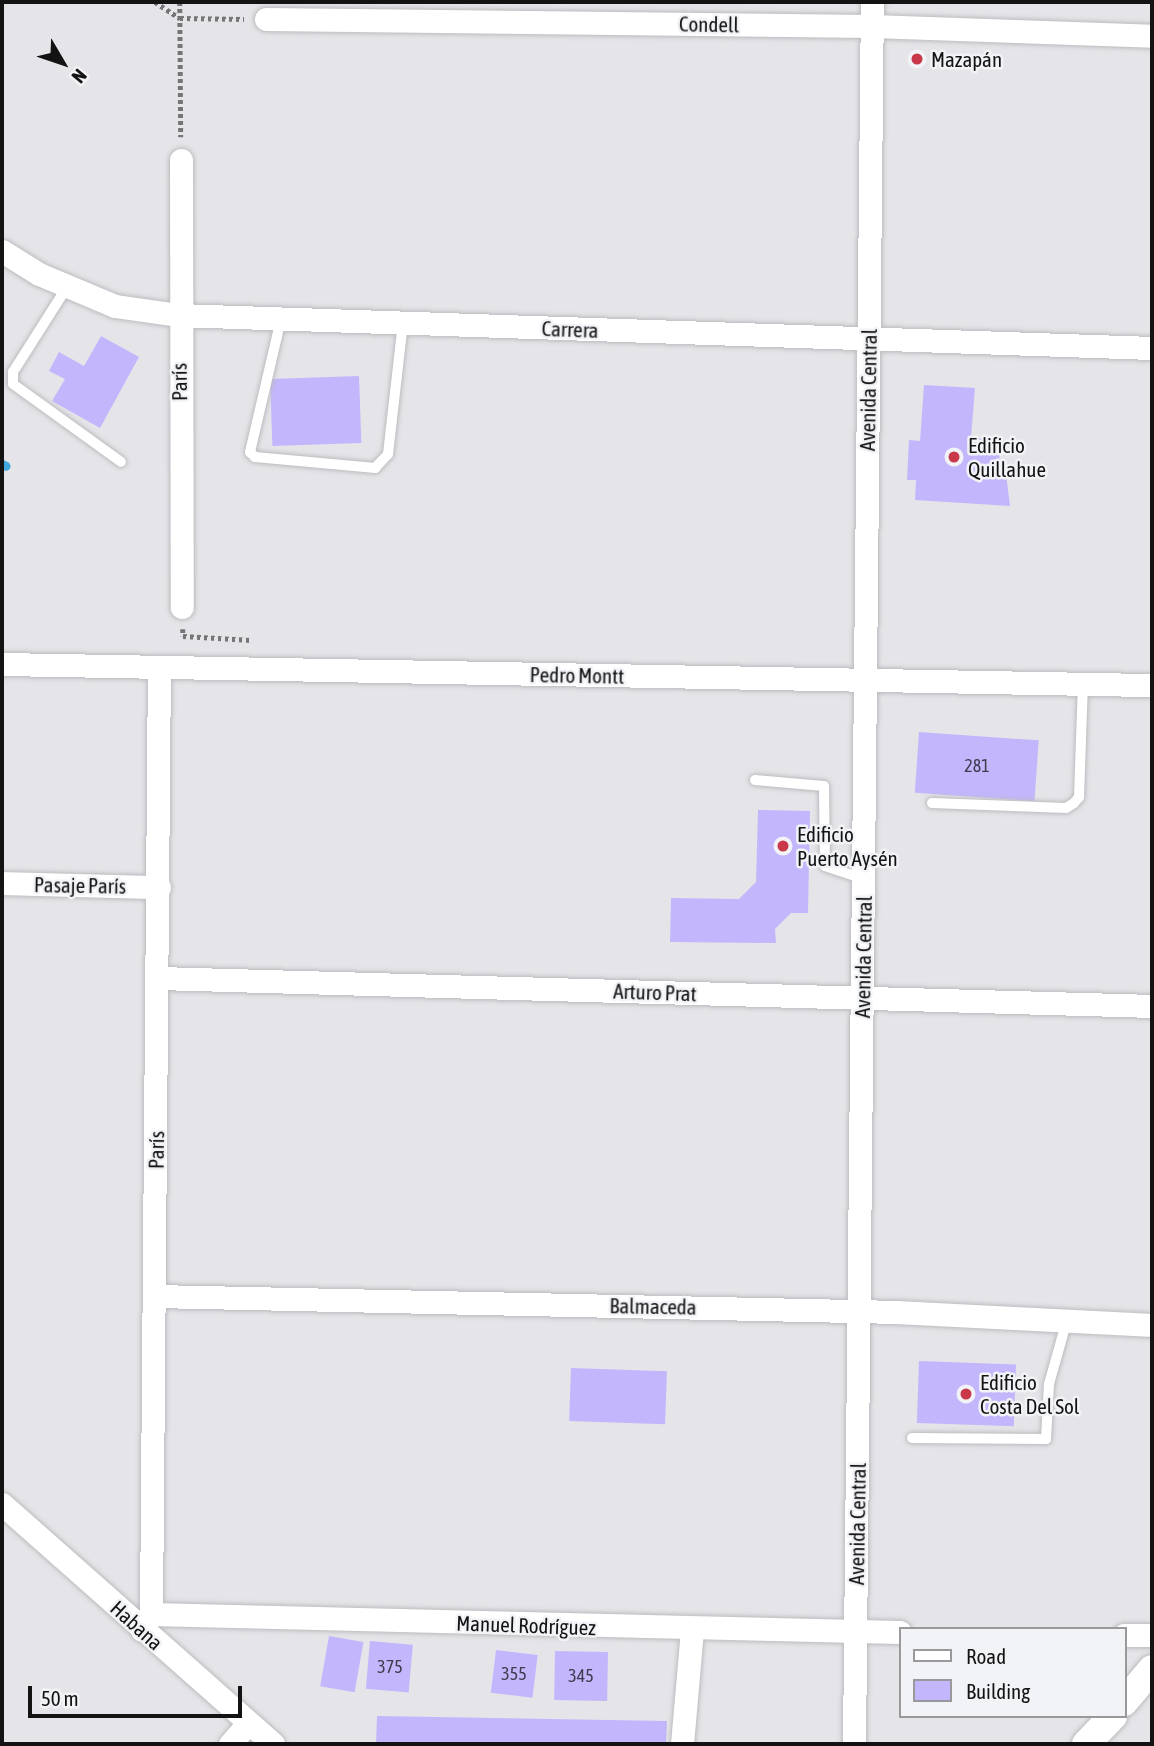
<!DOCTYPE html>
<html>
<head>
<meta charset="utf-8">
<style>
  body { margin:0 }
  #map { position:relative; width:1154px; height:1746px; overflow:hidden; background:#e5e5e9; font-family:"Asap Condensed",sans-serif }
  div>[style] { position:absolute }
  .stream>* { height:9px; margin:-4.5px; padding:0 4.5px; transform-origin:4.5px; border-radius:4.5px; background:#42a7df }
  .building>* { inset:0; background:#c4b6fc; transform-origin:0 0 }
  .path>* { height:4.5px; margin-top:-2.25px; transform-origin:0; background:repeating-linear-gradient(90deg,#757578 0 3.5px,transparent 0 7px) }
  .roads { filter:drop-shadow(0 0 2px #bbbcbf) drop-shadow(0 0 2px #bbbcbf) }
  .service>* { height:10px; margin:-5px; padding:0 5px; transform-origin:5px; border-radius:5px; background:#fff }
  .minor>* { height:23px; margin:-11.5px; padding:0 11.5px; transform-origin:11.5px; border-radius:11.5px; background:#fff }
  .tertiary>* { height:28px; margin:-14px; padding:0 14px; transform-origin:14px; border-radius:14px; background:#fff }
  .dots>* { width:19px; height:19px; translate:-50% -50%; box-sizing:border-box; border:4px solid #f2f3f7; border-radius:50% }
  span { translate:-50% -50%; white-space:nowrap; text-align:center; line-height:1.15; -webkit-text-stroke:5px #f2f3f7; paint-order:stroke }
  .number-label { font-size:18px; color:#3f3c4e }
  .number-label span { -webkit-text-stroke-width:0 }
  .street-label { font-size:21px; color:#131314 }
  .poi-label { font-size:21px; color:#131314 }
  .left { translate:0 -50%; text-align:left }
  .frame { position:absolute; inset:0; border:4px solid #131314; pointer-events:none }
  .legend { position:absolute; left:899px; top:1627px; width:228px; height:91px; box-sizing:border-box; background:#f2f3f7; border:2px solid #99999c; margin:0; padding:9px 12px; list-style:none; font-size:21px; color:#131314 }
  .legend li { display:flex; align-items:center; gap:14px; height:35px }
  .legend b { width:35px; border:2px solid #99999c }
  .north { position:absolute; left:28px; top:28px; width:70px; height:70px; -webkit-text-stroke:5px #f2f3f7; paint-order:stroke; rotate:129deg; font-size:19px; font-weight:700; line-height:28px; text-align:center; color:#131314 }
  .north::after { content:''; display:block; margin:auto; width:24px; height:32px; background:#131314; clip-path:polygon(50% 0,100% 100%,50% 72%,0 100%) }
  .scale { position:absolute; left:28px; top:1686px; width:214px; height:32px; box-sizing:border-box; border:4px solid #131314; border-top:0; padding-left:9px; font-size:21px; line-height:24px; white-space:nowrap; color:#131314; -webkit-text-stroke:5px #f2f3f7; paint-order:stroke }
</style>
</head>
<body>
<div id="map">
  <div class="stream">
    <div style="left:2px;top:464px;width:4px;rotate:27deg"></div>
  </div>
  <div class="building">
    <div style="clip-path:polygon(101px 336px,139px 357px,100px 428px,52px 401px,65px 379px,49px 371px,59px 352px,84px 366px)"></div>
    <div style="left:359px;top:376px;width:67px;height:89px;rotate:88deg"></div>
    <div style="clip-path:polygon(924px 385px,975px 388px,971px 438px,1001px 440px,998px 473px,1006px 473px,1010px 506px,915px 500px,916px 480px,907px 480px,909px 440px,920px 441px)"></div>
    <div style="left:919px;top:732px;width:120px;height:61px;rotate:4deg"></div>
    <div style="clip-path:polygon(758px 810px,810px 811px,808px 913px,791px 913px,775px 929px,776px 943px,670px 942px,671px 898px,739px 899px,756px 882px)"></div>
    <div style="left:919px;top:1361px;width:97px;height:62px;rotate:2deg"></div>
    <div style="left:571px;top:1368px;width:96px;height:53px;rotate:2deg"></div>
    <div style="left:329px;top:1636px;width:35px;height:51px;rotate:10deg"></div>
    <div style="left:370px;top:1641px;width:43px;height:48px;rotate:5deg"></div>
    <div style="left:496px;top:1650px;width:42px;height:43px;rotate:7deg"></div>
    <div style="left:555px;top:1651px;width:53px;height:49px;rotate:1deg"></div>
    <div style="clip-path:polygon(377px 1716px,667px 1721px,666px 1744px,376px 1744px)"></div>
  </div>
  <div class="path">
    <div style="left:155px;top:2px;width:30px;rotate:33deg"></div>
    <div style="left:180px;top:18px;width:64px;rotate:0.9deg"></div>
    <div style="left:180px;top:2px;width:135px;rotate:89.6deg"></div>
    <div style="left:183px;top:629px;width:7px;rotate:90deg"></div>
    <div style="left:183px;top:636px;width:68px;rotate:3.4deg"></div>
  </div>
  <div class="roads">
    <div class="service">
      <div style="left:67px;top:287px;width:101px;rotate:122.4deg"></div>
      <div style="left:13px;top:372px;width:12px;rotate:90deg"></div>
      <div style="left:13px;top:384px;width:133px;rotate:35.8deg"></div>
      <div style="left:281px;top:319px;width:137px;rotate:103.1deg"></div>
      <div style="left:250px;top:452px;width:7px;rotate:45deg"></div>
      <div style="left:255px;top:457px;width:121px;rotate:5.2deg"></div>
      <div style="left:375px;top:468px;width:19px;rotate:-47deg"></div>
      <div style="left:388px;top:454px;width:132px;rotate:-83.5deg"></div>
      <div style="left:755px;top:780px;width:69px;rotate:5deg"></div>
      <div style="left:824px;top:786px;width:80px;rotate:89.3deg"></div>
      <div style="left:825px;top:866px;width:41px;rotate:18.4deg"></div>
      <div style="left:932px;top:803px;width:134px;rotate:2.1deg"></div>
      <div style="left:1066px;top:808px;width:9px;rotate:-32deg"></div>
      <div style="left:1074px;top:803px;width:8px;rotate:-50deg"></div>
      <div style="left:1079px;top:797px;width:113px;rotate:-88deg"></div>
      <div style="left:912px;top:1438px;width:134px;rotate:0.4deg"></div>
      <div style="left:1046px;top:1439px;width:55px;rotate:-86.9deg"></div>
      <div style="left:1049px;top:1384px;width:66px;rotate:-74.3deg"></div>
    </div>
    <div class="minor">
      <div style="left:266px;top:19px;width:606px;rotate:0.66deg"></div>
      <div style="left:872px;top:26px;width:280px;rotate:2deg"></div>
      <div style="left:181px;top:160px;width:447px;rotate:89.9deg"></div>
      <div style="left:2px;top:251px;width:44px;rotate:31.9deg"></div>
      <div style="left:39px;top:274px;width:82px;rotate:22.8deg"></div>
      <div style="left:115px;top:306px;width:64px;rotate:8.1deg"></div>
      <div style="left:178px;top:315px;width:975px;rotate:1.94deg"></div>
      <div style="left:2px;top:664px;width:1150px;rotate:1.05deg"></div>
      <div style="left:2px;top:883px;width:157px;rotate:1.5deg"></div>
      <div style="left:158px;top:978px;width:994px;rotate:1.61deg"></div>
      <div style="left:154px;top:1296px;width:743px;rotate:1.23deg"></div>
      <div style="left:897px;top:1312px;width:255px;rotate:2.9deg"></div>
      <div style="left:2px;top:1504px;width:362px;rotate:41.5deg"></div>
      <div style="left:151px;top:1614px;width:749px;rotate:1.38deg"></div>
      <div style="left:142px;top:1630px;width:18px;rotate:-61deg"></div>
      <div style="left:151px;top:1614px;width:946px;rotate:-89.52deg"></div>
      <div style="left:1124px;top:1635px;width:28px"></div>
      <div style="left:230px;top:1744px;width:28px;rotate:-49deg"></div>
      <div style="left:682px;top:1744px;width:115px;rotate:-85deg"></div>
      <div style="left:854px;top:1744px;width:1742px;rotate:-89.41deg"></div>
    </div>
    <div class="tertiary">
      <div style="left:1124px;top:1702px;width:43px;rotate:-49.7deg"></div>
      <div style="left:1086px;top:1744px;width:39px;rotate:-46deg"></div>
    </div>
  </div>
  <div class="dots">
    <div style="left:917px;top:59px;background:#c93848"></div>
    <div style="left:954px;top:457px;background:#c93848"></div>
    <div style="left:783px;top:846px;background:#c93848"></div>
    <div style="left:966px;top:1394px;background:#c93848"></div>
  </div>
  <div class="number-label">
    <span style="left:977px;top:766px">281</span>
    <span style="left:390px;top:1667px">375</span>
    <span style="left:514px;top:1674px">355</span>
    <span style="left:581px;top:1676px">345</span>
  </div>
  <div class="street-label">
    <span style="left:709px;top:24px;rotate:1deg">Condell</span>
    <span style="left:570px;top:329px;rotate:2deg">Carrera</span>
    <span style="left:179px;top:382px;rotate:-91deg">París</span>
    <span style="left:868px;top:390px;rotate:-89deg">Avenida Central</span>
    <span style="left:577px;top:675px;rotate:1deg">Pedro Montt</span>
    <span style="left:80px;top:885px;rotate:1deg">Pasaje París</span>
    <span style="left:863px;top:957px;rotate:-89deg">Avenida Central</span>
    <span style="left:655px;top:992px;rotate:2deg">Arturo Prat</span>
    <span style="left:156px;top:1150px;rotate:-89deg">París</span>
    <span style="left:653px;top:1306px;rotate:1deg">Balmaceda</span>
    <span style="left:857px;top:1524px;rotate:-89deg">Avenida Central</span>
    <span style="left:137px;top:1625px;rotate:42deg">Habana</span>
    <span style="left:526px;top:1625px;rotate:2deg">Manuel Rodríguez</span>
  </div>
  <div class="poi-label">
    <span class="left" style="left:931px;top:59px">Mazapán</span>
    <span class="left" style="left:968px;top:457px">Edificio<br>Quillahue</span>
    <span class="left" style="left:797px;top:846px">Edificio<br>Puerto Aysén</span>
    <span class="left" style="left:980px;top:1394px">Edificio<br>Costa Del Sol</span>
  </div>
  <div class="frame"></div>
  <ul class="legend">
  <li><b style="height:9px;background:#fff"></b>Road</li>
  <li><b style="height:19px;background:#c4b6fc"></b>Building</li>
  </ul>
  <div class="north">N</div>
  <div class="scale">50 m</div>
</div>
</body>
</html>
